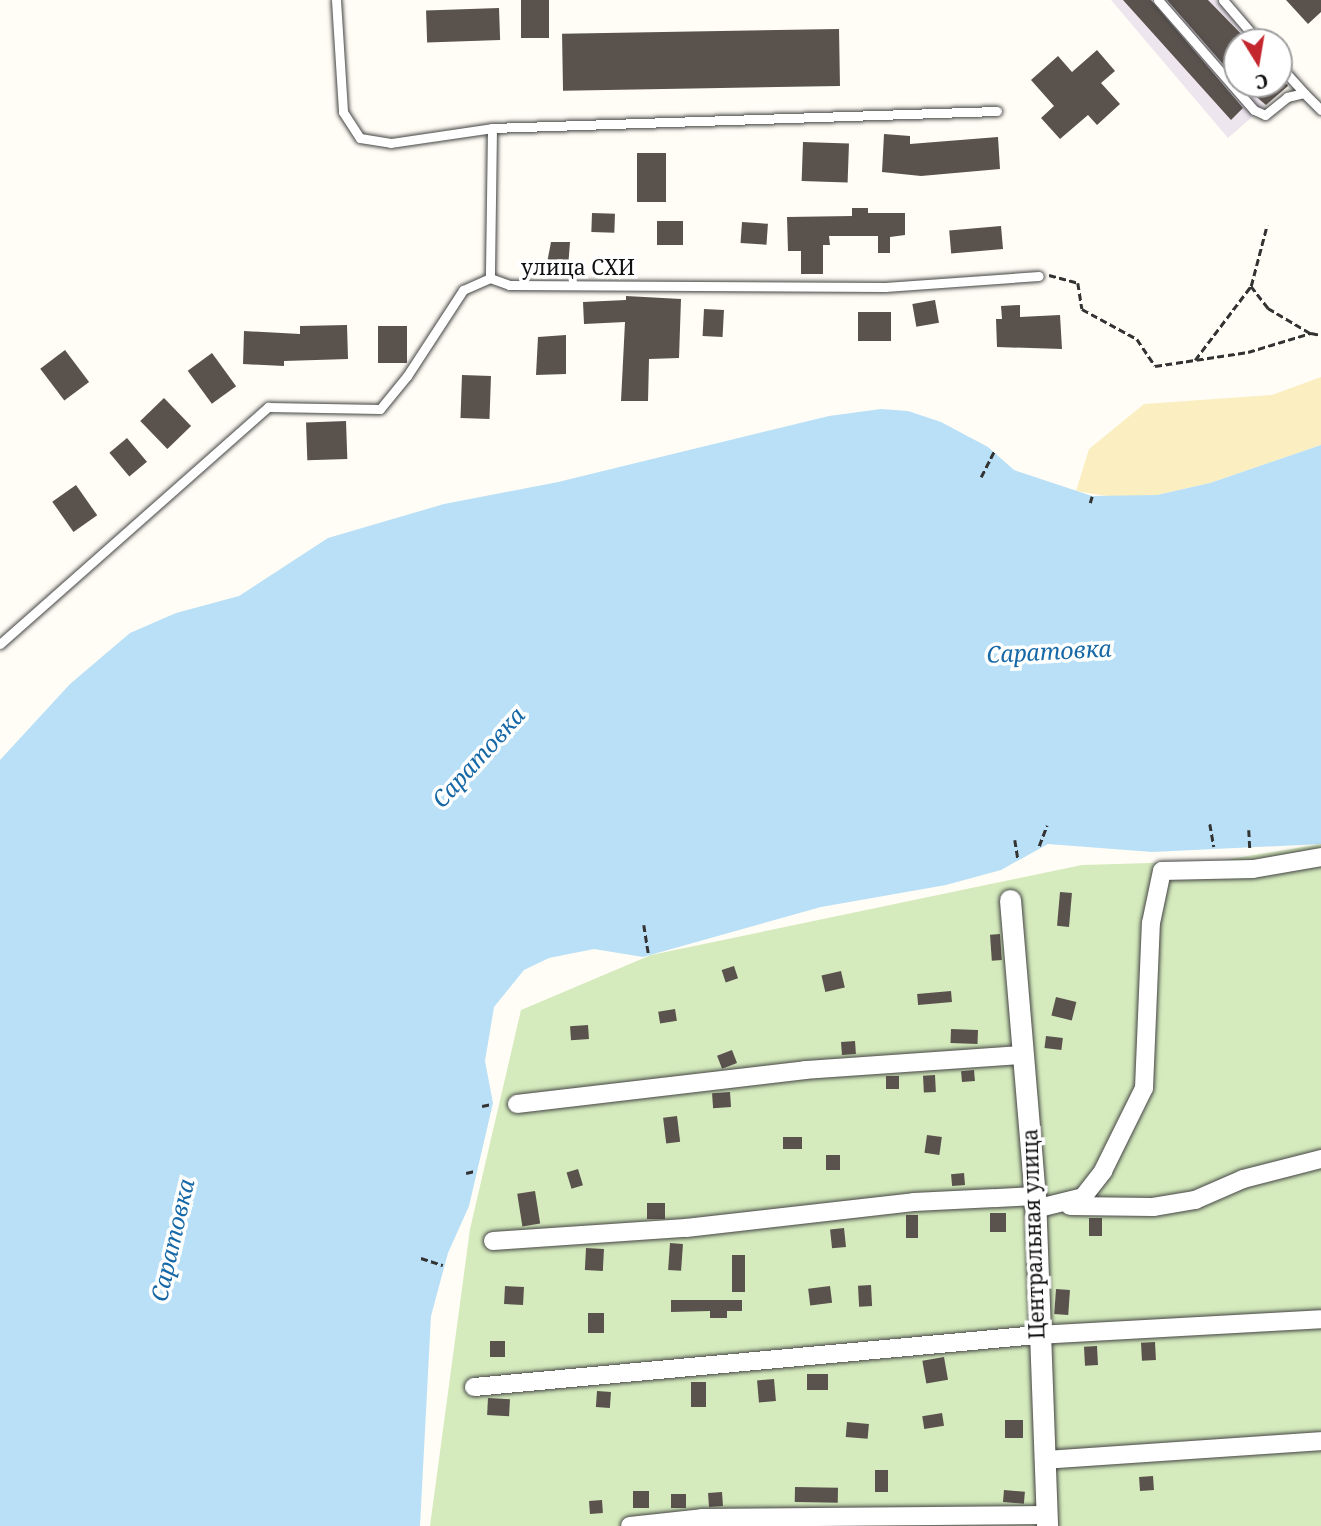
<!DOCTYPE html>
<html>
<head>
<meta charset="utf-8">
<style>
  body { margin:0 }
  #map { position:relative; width:1321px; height:1526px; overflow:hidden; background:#fffdf5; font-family:"Noto Serif",serif }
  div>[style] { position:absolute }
  .industrial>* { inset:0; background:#eee6ef }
  .green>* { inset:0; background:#d5ebbd }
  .sand>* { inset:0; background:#fbeec1 }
  .water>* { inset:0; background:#b9e0f7 }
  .building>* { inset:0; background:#5a524d; transform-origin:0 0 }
  .path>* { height:2.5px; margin-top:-1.25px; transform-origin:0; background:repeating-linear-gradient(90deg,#333 0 7px,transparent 0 10.5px) }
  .roads { filter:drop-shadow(0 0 2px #444) drop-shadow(0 0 2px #444) }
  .service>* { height:9px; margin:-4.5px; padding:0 4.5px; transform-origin:4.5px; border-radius:4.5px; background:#fff }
  .minor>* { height:18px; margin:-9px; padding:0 9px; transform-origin:9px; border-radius:9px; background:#fff }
  .tertiary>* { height:21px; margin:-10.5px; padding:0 10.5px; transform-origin:10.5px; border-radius:10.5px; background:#fff }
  span { translate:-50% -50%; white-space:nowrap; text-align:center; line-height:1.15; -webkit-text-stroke:7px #fff; paint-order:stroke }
  .street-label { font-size:21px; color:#111 }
  .water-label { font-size:23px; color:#1768a6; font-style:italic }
  .north { position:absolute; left:1223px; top:28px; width:70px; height:70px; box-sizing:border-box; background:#fff; border:2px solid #a0a0a0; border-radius:50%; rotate:169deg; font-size:19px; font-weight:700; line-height:28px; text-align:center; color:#111 }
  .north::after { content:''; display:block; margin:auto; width:24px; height:32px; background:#c4262e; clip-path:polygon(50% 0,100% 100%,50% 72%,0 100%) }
</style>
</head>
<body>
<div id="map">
  <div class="industrial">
    <div style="clip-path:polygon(1111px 0,1229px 0,1266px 42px,1237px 42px,1237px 84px,1279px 84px,1279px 56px,1298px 77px,1228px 138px)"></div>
  </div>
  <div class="green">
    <div style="clip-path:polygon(1321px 844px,1321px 1526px,430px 1526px,470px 1229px,521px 1010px,651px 955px,1082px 865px,1218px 861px)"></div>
  </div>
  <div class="sand">
    <div style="clip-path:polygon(1321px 377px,1321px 445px,1210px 483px,1157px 495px,1119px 498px,1076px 491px,1089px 449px,1144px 404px,1272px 395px)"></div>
  </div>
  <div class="water">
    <div style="clip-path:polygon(881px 409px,908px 411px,941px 422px,988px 447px,1014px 470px,1092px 496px,1157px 495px,1210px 483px,1321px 445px,1321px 844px,1152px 852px,1048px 844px,1001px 870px,946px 885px,821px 907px,643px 957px,594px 949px,549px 958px,524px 970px,494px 1007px,485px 1061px,493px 1103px,469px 1206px,448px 1253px,431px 1316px,420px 1526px,0 1526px,0 760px,70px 684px,130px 633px,176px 613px,239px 596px,328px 538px,444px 504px,558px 482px,829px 416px)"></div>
  </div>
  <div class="building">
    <div style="left:521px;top:0;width:28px;height:38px"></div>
    <div style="clip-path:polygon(1123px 0,1151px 0,1243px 108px,1231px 120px)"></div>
    <div style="clip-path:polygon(1167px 0,1208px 0,1249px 42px,1237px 42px,1237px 80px)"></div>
    <div style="clip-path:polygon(1286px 0,1321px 0,1321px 12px,1308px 24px)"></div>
    <div style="left:499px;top:8px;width:32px;height:73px;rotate:88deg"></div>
    <div style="left:839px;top:29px;width:57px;height:277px;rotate:89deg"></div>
    <div style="clip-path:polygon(1097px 50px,1115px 71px,1101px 83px,1120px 104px,1097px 125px,1088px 115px,1060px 139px,1041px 118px,1054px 106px,1031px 80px,1058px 56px,1072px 72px)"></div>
    <div style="clip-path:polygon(1241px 84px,1287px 84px,1288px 86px,1266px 105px)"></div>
    <div style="clip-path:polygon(884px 134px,910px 136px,910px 144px,998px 137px,1000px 169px,921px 176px,882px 172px)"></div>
    <div style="left:803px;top:142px;width:46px;height:39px;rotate:2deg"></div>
    <div style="left:637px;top:153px;width:29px;height:49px"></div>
    <div style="clip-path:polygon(852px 208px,868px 208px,868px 213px,905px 213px,905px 235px,890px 237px,890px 253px,878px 253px,878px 236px,829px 236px,830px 245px,823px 245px,823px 274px,801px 274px,801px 251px,788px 251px,787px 217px,852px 216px)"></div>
    <div style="left:592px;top:213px;width:23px;height:19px;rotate:2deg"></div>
    <div style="left:657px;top:221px;width:26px;height:24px"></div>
    <div style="left:742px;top:222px;width:26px;height:21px;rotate:4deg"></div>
    <div style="left:1001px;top:226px;width:23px;height:52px;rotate:85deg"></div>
    <div style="clip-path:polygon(551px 242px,570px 242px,568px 268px,547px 263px)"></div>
    <div style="clip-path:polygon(626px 296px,681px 299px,679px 358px,649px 359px,648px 401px,621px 401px,625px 322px,584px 324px,583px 302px,626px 300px)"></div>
    <div style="left:935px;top:300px;width:23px;height:23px;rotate:80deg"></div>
    <div style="clip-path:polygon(1020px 305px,1020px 317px,1060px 315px,1062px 349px,997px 347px,996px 319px,1002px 319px,1001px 306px)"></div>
    <div style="left:704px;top:309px;width:20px;height:27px;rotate:3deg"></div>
    <div style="left:858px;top:312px;width:33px;height:29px"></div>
    <div style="clip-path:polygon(347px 325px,348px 359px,284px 361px,284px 366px,243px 364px,244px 331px,300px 334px,300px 326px)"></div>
    <div style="left:407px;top:326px;width:37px;height:29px;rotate:90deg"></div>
    <div style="clip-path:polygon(566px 335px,566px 374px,536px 375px,538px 337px)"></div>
    <div style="left:65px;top:350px;width:40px;height:31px;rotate:53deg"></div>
    <div style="left:212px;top:353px;width:41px;height:30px;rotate:54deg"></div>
    <div style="left:462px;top:375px;width:29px;height:43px;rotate:2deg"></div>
    <div style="left:164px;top:398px;width:39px;height:33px;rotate:46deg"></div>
    <div style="left:346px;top:421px;width:38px;height:40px;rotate:88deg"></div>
    <div style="left:127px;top:438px;width:31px;height:23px;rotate:50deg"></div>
    <div style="left:76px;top:485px;width:37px;height:29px;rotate:55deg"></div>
    <div style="left:1060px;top:892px;width:12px;height:34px;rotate:5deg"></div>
    <div style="left:1000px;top:934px;width:26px;height:10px;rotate:86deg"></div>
    <div style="left:734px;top:966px;width:13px;height:13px;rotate:72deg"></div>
    <div style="left:841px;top:971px;width:17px;height:20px;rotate:77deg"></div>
    <div style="left:951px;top:991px;width:11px;height:34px;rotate:85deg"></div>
    <div style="left:1056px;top:997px;width:21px;height:19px;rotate:14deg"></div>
    <div style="left:675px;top:1009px;width:12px;height:17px;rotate:81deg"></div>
    <div style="left:588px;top:1025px;width:14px;height:18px;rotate:86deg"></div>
    <div style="left:951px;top:1029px;width:27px;height:14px;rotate:2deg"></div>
    <div style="left:1046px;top:1036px;width:17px;height:12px;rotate:7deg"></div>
    <div style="left:855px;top:1041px;width:13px;height:14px;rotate:86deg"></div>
    <div style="left:732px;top:1050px;width:14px;height:16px;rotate:69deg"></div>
    <div style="left:974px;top:1070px;width:11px;height:13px;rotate:85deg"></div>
    <div style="left:935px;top:1075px;width:17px;height:12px;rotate:87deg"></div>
    <div style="left:886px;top:1076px;width:13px;height:13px"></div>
    <div style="left:730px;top:1092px;width:15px;height:18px;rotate:86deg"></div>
    <div style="left:677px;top:1116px;width:26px;height:14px;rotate:83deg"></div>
    <div style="left:927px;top:1135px;width:15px;height:18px;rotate:8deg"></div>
    <div style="left:802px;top:1137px;width:12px;height:19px;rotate:90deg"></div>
    <div style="left:826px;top:1155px;width:14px;height:15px"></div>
    <div style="left:578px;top:1169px;width:17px;height:12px;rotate:73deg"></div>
    <div style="left:964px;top:1173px;width:12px;height:13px;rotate:85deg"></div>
    <div style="left:535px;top:1191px;width:33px;height:18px;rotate:81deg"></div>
    <div style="left:647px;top:1203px;width:18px;height:16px"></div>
    <div style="left:990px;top:1213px;width:16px;height:19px"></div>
    <div style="left:906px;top:1215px;width:12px;height:23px"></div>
    <div style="left:1089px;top:1218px;width:13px;height:18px"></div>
    <div style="left:844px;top:1228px;width:19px;height:14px;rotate:84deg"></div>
    <div style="left:670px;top:1243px;width:13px;height:27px;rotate:4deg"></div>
    <div style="left:586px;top:1248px;width:18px;height:22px;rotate:3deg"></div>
    <div style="left:732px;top:1255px;width:13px;height:37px"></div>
    <div style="left:871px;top:1285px;width:21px;height:13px;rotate:87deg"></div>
    <div style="left:505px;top:1286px;width:19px;height:18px;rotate:3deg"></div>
    <div style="left:830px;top:1286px;width:17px;height:22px;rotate:83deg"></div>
    <div style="left:1056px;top:1289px;width:14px;height:25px;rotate:4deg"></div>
    <div style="clip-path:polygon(671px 1300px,742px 1300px,742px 1311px,727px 1311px,727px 1318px,710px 1318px,710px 1311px,671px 1312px)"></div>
    <div style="left:588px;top:1313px;width:16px;height:20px"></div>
    <div style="left:490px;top:1341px;width:15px;height:16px"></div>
    <div style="left:1155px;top:1342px;width:18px;height:14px;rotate:87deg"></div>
    <div style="left:1097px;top:1346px;width:19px;height:13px;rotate:87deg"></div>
    <div style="left:944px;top:1357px;width:23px;height:22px;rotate:80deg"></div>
    <div style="left:828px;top:1374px;width:16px;height:21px;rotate:90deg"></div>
    <div style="left:774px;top:1379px;width:22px;height:17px;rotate:85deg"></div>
    <div style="left:691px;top:1382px;width:15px;height:25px"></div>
    <div style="left:597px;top:1391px;width:14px;height:16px;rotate:4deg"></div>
    <div style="left:488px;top:1398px;width:22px;height:17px;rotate:3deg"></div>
    <div style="left:942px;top:1413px;width:13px;height:20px;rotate:81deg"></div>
    <div style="left:1023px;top:1420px;width:18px;height:18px;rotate:90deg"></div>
    <div style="left:847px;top:1422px;width:22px;height:15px;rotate:5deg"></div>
    <div style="left:875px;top:1470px;width:13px;height:22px"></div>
    <div style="left:1153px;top:1476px;width:14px;height:14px;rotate:86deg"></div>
    <div style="left:795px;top:1487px;width:43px;height:15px;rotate:1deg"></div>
    <div style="left:1004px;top:1490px;width:21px;height:12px;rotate:5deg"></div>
    <div style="left:633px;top:1491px;width:16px;height:17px"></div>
    <div style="left:722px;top:1492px;width:14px;height:14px;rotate:86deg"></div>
    <div style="left:686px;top:1494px;width:14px;height:15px;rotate:90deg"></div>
    <div style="left:602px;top:1500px;width:13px;height:13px;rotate:86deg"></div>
  </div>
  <div class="path">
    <div style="left:1049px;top:275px;width:30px;rotate:15deg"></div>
    <div style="left:1078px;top:283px;width:26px;rotate:81deg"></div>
    <div style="left:1082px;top:309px;width:63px;rotate:28.6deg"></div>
    <div style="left:1137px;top:339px;width:32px;rotate:56deg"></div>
    <div style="left:1155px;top:366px;width:94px;rotate:-8.6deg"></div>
    <div style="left:1248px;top:352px;width:66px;rotate:-16.8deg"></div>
    <div style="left:1311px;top:333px;width:10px;rotate:11deg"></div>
    <div style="left:1251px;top:286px;width:28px;rotate:52deg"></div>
    <div style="left:1268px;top:308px;width:49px;rotate:30.8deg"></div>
    <div style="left:1195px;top:360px;width:93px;rotate:-52.9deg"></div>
    <div style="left:1251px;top:286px;width:63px;rotate:-75.3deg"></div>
    <div style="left:981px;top:477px;width:29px;rotate:-63deg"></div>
    <div style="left:1090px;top:503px;width:7px;rotate:-74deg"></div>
    <div style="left:1210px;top:824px;width:23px;rotate:80deg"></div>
    <div style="left:1249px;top:830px;width:19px;rotate:87deg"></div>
    <div style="left:1015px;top:840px;width:19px;rotate:81deg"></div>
    <div style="left:1039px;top:846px;width:22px;rotate:-69deg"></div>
    <div style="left:644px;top:925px;width:30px;rotate:81deg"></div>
    <div style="left:482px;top:1106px;width:10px;rotate:-11deg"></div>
    <div style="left:466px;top:1173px;width:9px;rotate:-13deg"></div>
    <div style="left:421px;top:1258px;width:23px;rotate:18deg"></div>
  </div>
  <div class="roads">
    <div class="service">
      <div style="left:336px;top:0;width:112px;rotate:86.4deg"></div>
      <div style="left:343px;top:112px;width:31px;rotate:57deg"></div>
      <div style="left:360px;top:138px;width:31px;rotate:9deg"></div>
      <div style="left:391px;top:143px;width:102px;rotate:-8.4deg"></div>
      <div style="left:492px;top:128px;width:150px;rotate:90.8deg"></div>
      <div style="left:490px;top:278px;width:20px;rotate:20deg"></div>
      <div style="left:509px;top:285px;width:376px;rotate:0.3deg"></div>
      <div style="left:885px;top:287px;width:154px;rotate:-4.1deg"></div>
      <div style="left:1158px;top:0;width:146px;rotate:48.9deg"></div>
      <div style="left:1254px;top:110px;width:12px;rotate:24deg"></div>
      <div style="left:1265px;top:115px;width:28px;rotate:-39deg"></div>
      <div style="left:1287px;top:97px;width:17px;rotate:-13deg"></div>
      <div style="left:1304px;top:93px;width:24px;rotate:45deg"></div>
      <div style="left:1223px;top:0;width:55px;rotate:49.4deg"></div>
      <div style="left:1279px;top:65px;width:38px;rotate:48deg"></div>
      <div style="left:492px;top:128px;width:505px;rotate:-1.93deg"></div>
      <div style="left:0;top:644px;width:358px;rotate:-41.5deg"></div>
      <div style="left:268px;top:407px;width:112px;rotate:1deg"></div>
      <div style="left:380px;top:409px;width:43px;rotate:-50.7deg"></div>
      <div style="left:407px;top:376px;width:103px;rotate:-56.9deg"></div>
      <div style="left:463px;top:290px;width:30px;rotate:-24deg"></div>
    </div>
    <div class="minor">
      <div style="left:517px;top:1104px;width:290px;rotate:-6.7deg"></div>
      <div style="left:805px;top:1070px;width:218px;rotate:-4deg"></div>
      <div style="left:1070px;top:1206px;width:83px;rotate:0.7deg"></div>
      <div style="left:1153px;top:1207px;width:43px;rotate:-9.5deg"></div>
      <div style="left:1195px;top:1200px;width:52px;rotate:-23.6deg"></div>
      <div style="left:1243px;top:1179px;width:81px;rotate:-14.4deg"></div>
      <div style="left:1035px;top:1209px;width:49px;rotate:-14deg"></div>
      <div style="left:1083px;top:1197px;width:33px;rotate:-52deg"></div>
      <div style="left:1103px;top:1171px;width:93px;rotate:-63.7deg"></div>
      <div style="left:1144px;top:1088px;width:165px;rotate:-87.6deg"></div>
      <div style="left:1151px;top:923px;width:53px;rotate:-78.1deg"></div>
      <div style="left:1162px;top:871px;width:91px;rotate:-1.3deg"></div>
      <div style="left:1253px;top:869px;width:69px;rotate:-10deg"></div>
      <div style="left:493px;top:1241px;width:193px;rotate:-3.9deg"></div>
      <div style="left:686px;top:1228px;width:229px;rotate:-6.5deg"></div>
      <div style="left:914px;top:1202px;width:121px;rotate:-2.8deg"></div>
      <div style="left:474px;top:1387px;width:565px;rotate:-5.28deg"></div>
      <div style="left:1037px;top:1335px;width:284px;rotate:-3.2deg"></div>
      <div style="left:1044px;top:1460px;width:278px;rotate:-3.9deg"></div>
      <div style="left:630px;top:1526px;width:72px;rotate:-6.3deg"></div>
      <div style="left:702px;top:1518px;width:345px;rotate:-0.5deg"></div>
    </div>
    <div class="tertiary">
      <div style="left:1010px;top:900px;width:297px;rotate:85.2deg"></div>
      <div style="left:1035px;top:1196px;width:330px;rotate:87.9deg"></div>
    </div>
  </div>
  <div class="street-label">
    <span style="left:578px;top:267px">улица СХИ</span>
    <span style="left:1033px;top:1234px;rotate:-92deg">Центральная улица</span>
  </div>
  <div class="water-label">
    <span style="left:1049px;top:651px;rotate:-3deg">Саратовка</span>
    <span style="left:478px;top:757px;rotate:-48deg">Саратовка</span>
    <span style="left:172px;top:1240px;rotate:-77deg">Саратовка</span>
  </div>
  <div class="north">С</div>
</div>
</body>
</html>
